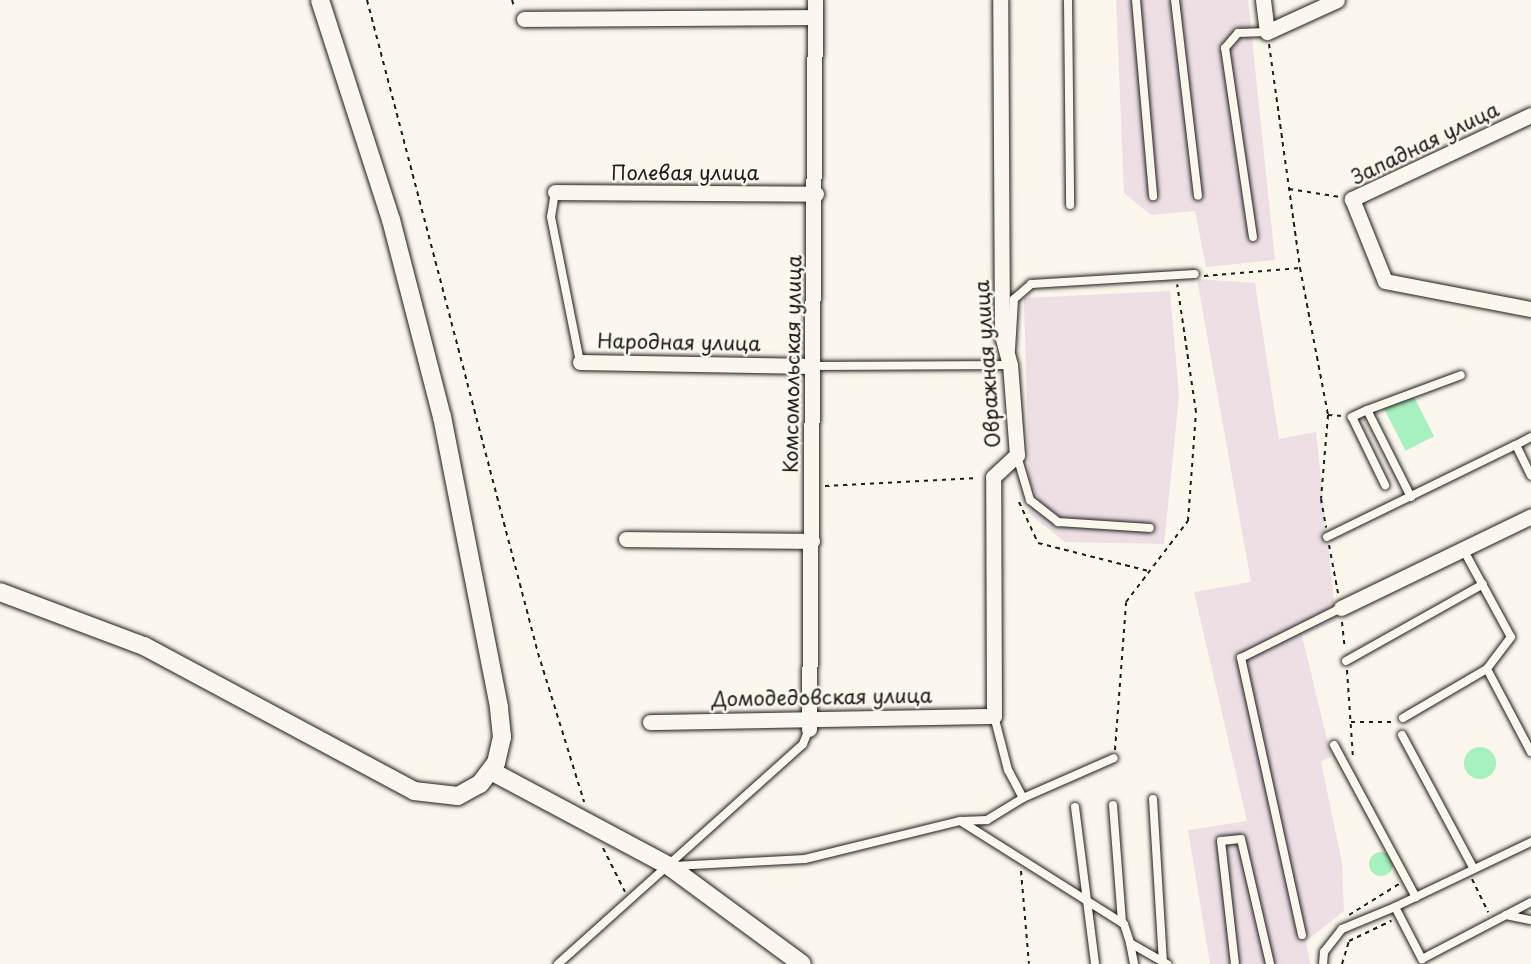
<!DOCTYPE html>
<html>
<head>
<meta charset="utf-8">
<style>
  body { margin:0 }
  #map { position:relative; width:1531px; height:964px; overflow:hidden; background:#fbf7ec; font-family:"Playpen Sans",sans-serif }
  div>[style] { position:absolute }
  .built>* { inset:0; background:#eddfe3 }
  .green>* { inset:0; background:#a7f0bf; transform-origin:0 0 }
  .round { border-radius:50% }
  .path>* { height:2px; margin-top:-1px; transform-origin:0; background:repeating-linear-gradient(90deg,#1c1c1c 0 4.5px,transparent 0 9px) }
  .roads { filter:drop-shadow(0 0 2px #1c1c1c) drop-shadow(0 0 2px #1c1c1c) }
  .service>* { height:8px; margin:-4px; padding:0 4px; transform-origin:4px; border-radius:4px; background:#fbf7ec }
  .minor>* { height:15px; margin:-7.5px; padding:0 7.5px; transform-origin:7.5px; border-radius:7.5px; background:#fbf7ec }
  .tertiary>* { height:18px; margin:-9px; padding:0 9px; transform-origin:9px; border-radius:9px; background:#fbf7ec }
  span { translate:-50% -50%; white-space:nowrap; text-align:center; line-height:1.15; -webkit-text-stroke:5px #fbf7ec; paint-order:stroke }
  .street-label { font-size:20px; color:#1c1c1c }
</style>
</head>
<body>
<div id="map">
  <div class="built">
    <div style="clip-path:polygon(1116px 0,1248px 0,1275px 260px,1206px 267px,1195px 211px,1151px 215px,1124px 193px)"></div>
    <div style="clip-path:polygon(1197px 279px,1255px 283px,1279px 439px,1316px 432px,1336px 621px,1302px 636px,1331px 756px,1321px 762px,1342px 863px,1344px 911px,1306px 941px,1310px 964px,1210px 964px,1188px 830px,1247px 821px,1194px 592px,1251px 582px)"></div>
    <div style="clip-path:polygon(1170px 291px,1179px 396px,1164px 544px,1065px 542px,1027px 512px,1040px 501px,1029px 481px,1024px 298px)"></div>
  </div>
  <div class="green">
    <div style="left:1410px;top:389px;width:53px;height:32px;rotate:63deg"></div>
    <div class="round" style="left:1464px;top:747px;width:32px;height:32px"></div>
    <div class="round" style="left:1369px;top:852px;width:24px;height:24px"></div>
  </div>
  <div class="path">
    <div style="left:367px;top:0;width:675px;rotate:75.33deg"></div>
    <div style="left:538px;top:653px;width:156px;rotate:72.8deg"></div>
    <div style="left:512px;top:0;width:9px;rotate:72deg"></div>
    <div style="left:1269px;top:44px;width:226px;rotate:82.1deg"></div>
    <div style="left:1300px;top:268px;width:150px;rotate:79.2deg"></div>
    <div style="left:1328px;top:415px;width:84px;rotate:94.8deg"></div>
    <div style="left:1321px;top:499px;width:29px;rotate:80deg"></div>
    <div style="left:1289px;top:189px;width:52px;rotate:8.9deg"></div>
    <div style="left:1204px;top:276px;width:96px;rotate:-4.8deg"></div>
    <div style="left:1328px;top:415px;width:15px;rotate:4deg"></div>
    <div style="left:825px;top:486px;width:153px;rotate:-3deg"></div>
    <div style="left:1019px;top:502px;width:45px;rotate:65.1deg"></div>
    <div style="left:1038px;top:543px;width:114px;rotate:14.2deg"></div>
    <div style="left:1329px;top:545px;width:49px;rotate:79.4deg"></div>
    <div style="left:1342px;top:622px;width:27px;rotate:84deg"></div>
    <div style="left:1347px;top:670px;width:87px;rotate:86.1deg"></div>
    <div style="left:1351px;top:722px;width:42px"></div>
    <div style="left:1115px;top:750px;width:148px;rotate:-85.7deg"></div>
    <div style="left:1126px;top:602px;width:102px;rotate:-52.6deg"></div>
    <div style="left:1188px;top:521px;width:109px;rotate:-85.8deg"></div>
    <div style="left:1196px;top:412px;width:129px;rotate:-98.4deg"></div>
    <div style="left:603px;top:848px;width:49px;rotate:63.4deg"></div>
    <div style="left:1021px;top:871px;width:93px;rotate:85.1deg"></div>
    <div style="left:1472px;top:879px;width:37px;rotate:64deg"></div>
    <div style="left:1349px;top:915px;width:59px;rotate:-31.8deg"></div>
    <div style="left:1342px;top:964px;width:24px;rotate:-73deg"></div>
    <div style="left:1349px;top:941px;width:47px;rotate:-25.5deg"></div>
  </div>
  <div class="roads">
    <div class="service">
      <div style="left:1068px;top:0;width:205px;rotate:89.4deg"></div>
      <div style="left:1136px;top:0;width:197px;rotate:85deg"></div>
      <div style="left:1175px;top:0;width:197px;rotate:83.3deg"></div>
      <div style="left:555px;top:192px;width:25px;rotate:99deg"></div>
      <div style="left:551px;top:217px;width:148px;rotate:78.7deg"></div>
      <div style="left:1253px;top:237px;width:191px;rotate:-98.4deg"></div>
      <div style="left:1225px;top:48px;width:20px;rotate:-49deg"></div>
      <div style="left:1238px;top:33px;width:29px;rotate:-2deg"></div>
      <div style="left:1011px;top:350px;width:51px;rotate:-86.6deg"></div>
      <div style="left:1014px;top:299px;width:23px;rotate:-41deg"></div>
      <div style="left:1031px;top:284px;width:164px;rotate:-3.5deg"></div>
      <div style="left:813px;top:366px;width:197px;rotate:-0.3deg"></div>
      <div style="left:1367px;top:410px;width:17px;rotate:155deg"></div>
      <div style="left:1352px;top:417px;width:76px;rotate:64.1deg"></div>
      <div style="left:1516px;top:445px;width:17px;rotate:-28deg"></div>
      <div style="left:1017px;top:456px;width:46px;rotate:73.5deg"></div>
      <div style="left:1030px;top:500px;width:36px;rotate:38deg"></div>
      <div style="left:1058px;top:522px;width:92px;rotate:3.7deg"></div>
      <div style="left:1411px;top:497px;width:97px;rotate:-116.8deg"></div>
      <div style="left:1367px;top:410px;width:100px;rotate:-20.4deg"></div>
      <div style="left:1327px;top:537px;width:210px;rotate:-26deg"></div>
      <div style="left:1516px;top:445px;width:34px;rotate:64deg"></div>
      <div style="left:1463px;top:549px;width:100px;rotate:61.4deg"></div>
      <div style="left:1511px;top:637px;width:40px;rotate:127deg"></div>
      <div style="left:1487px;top:669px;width:94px;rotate:62.1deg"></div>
      <div style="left:1346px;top:661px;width:157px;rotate:-29.3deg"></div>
      <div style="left:1403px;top:718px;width:97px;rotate:-30.3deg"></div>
      <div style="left:1402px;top:735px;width:152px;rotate:61.8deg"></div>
      <div style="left:1334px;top:745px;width:173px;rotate:61.7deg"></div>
      <div style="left:1023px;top:798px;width:99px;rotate:-23.7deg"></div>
      <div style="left:1153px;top:799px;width:163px;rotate:86.5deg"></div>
      <div style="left:1113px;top:805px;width:118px;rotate:85.6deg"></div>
      <div style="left:1075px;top:807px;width:158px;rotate:82.7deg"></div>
      <div style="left:962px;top:822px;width:191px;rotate:32.2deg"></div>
      <div style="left:1124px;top:924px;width:20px;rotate:72deg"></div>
      <div style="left:1130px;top:943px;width:43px;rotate:29.6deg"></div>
      <div style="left:1531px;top:842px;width:151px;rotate:154.5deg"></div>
      <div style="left:1395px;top:907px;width:59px;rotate:62.6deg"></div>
      <div style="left:1422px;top:959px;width:123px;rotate:-27.6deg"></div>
      <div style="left:674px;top:866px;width:131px;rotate:-3.1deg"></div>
      <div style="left:805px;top:859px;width:160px;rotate:-13.8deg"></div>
      <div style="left:960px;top:821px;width:27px;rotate:-2deg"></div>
      <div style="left:987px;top:820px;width:42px;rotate:-31.4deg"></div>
      <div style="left:1023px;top:798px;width:32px;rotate:-118deg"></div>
      <div style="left:1008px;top:770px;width:56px;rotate:-104.5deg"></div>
      <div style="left:1506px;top:915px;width:25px;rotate:12deg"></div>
      <div style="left:1302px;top:935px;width:284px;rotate:-102.4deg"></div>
      <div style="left:1241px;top:658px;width:112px;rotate:-26.6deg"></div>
      <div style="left:1130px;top:943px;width:21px;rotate:79deg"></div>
      <div style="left:558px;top:964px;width:329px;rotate:-41.9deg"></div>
      <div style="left:803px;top:744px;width:16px;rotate:-68deg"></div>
      <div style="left:1235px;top:964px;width:124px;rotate:-96.5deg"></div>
      <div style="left:1221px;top:841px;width:20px;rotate:-6deg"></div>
      <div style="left:1241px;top:839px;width:128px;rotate:76.9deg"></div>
      <div style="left:1323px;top:964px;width:12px;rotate:-85deg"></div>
      <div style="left:1324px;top:952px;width:29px;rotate:-52deg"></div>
      <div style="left:1342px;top:929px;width:57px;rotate:-22.5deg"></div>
    </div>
    <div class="minor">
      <div style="left:1263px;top:0;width:32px;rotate:83deg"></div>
      <div style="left:1267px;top:32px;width:77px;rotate:-24.6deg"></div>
      <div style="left:524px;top:19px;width:291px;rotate:-0.4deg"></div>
      <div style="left:1531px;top:115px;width:198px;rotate:154.9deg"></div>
      <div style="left:1352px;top:199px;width:88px;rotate:68.1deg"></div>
      <div style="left:1385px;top:281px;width:149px;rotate:10.9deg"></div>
      <div style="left:555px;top:192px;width:261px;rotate:0.4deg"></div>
      <div style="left:580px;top:362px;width:233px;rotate:1deg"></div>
      <div style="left:626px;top:539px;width:186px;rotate:0.6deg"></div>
      <div style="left:1341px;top:608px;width:211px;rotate:-25.8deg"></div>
      <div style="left:650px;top:722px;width:344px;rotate:-1deg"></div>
      <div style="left:994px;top:716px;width:239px;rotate:-90.2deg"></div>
      <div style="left:993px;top:477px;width:33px;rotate:-43deg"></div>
      <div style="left:1017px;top:455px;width:90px;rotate:-94.4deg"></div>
      <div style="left:1010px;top:365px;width:30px;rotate:-105deg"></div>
      <div style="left:1002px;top:336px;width:336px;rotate:-90.3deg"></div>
      <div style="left:809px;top:729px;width:729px;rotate:-89.53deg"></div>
    </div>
    <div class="tertiary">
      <div style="left:0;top:592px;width:154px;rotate:20.6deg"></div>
      <div style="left:144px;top:646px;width:306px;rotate:28.2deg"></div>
      <div style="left:414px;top:791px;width:44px;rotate:6.5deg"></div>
      <div style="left:458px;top:796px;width:25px;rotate:-29deg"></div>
      <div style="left:480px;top:784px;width:26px;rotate:-53deg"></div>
      <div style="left:496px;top:763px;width:27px;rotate:-77deg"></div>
      <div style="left:502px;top:737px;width:30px;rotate:-96deg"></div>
      <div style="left:499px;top:707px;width:296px;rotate:-101.1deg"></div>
      <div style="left:442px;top:417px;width:203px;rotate:-104.5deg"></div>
      <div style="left:391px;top:220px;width:231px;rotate:-107.9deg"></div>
      <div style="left:491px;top:771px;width:202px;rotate:28.1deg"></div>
      <div style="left:669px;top:866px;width:165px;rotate:36.4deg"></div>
    </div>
  </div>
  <div class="street-label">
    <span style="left:1425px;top:143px;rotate:-26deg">Западная улица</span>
    <span style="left:685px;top:172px">Полевая улица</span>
    <span style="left:679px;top:342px;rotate:1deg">Народная улица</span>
    <span style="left:792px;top:364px;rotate:-89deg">Комсомольская улица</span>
    <span style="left:987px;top:364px;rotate:-94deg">Овражная улица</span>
    <span style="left:822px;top:697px;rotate:-1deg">Домодедовская улица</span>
  </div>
</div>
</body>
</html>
